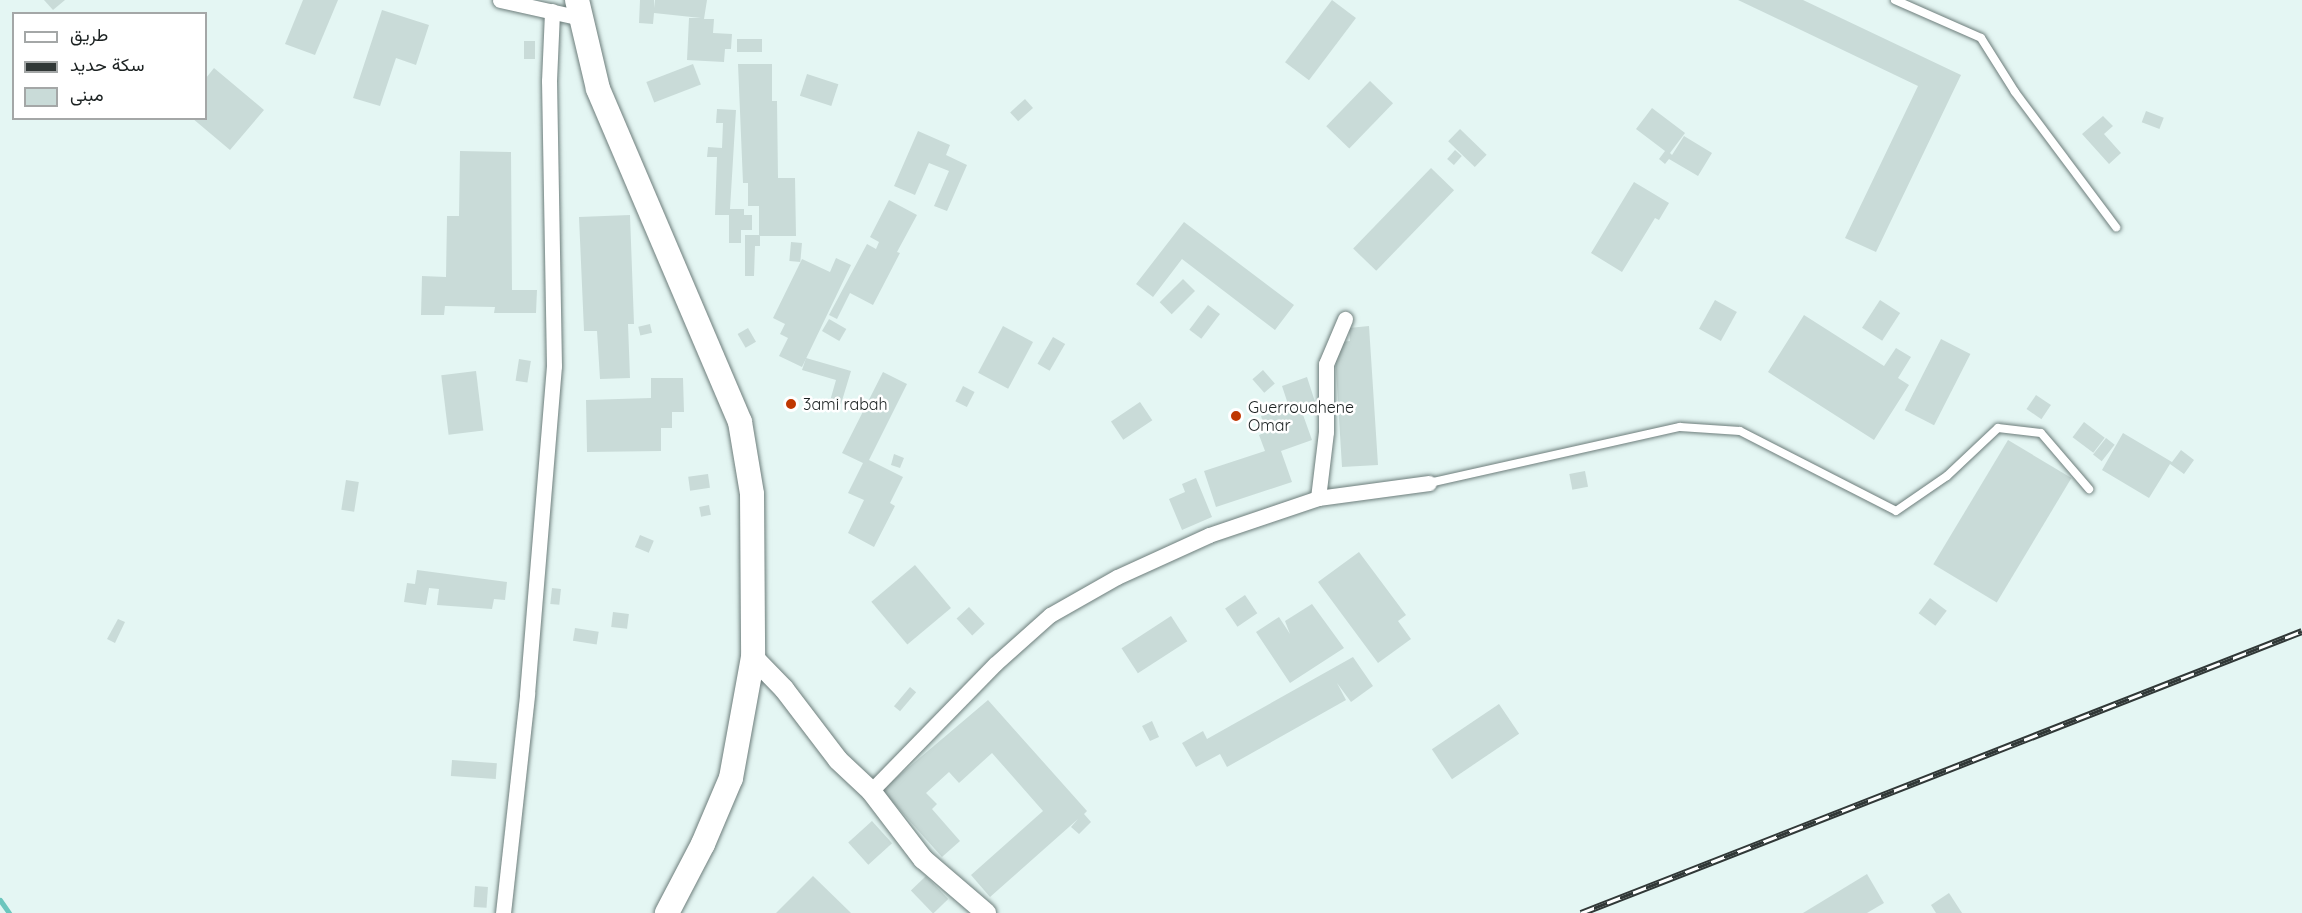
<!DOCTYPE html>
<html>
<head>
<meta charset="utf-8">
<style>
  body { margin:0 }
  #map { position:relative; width:2302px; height:913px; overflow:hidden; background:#e4f6f3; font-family:Quicksand,Vazirmatn,sans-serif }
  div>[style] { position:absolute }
  .stream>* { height:5px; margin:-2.5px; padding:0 2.5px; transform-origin:2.5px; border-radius:2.5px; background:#6cc6bd }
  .building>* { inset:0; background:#c9dbd8; transform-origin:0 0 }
  .roads { filter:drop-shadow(0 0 2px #6d7d7b) drop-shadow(0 0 2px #6d7d7b) }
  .service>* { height:8px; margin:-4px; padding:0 4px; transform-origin:4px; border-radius:4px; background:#fff }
  .minor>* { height:15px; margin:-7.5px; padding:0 7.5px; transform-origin:7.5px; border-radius:7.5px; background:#fff }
  .tertiary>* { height:20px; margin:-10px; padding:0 10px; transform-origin:10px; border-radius:10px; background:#fff }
  .primary>* { height:24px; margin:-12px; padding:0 12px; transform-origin:12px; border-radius:12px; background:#fff }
  .rail>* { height:7px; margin-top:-3.5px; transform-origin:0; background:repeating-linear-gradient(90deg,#fff 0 14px,#313837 0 28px); box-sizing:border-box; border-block:2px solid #313837 }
  .dots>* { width:16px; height:16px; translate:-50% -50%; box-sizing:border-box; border:3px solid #fff; border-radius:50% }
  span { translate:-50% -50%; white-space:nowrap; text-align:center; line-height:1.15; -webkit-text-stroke:5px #fff; paint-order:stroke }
  .poi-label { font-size:16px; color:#1c2222 }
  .left { translate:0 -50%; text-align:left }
  .legend { position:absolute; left:12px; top:12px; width:195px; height:108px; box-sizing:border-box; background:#fff; border:2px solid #a4a7a7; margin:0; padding:8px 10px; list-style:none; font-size:18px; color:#1c2222 }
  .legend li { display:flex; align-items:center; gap:12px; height:30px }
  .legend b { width:30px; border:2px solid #a4a7a7 }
</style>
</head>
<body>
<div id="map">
  <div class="stream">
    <div style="left:0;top:900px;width:16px;rotate:55deg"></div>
  </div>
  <div class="building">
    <div style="clip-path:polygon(44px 0,65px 0,53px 10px)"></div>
    <div style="clip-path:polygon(303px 0,338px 0,315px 55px,285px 44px)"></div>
    <div style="clip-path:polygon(640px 0,654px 0,655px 8px,655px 0,707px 0,704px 19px,714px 19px,713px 33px,732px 34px,731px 49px,725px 49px,724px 62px,687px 60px,689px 18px,701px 18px,654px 13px,653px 24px,639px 23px)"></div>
    <div style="left:1332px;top:0;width:30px;height:78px;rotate:37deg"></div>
    <div style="clip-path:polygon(1738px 0,1803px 0,1961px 75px,1876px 252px,1845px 238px,1918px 86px)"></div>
    <div style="clip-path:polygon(382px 10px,429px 25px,416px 65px,396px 58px,380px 106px,353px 98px)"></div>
    <div style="left:737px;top:39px;width:25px;height:13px"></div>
    <div style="left:524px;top:41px;width:11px;height:18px"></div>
    <div style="left:693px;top:64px;width:22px;height:50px;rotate:69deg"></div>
    <div style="clip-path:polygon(738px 64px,772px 64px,772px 101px,777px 101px,778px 178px,795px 178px,796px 236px,760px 236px,760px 246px,755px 246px,754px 276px,745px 276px,745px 235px,759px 235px,759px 206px,748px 206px,748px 183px,743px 183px)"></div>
    <div style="clip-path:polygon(214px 68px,264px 110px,230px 150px,192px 118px,206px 118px,206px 78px)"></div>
    <div style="left:807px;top:74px;width:33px;height:23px;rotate:18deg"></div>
    <div style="left:1370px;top:81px;width:32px;height:63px;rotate:44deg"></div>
    <div style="left:1025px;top:99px;width:12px;height:20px;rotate:48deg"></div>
    <div style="clip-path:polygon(1652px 108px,1685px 133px,1670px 153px,1672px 155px,1684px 136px,1712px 153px,1698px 176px,1669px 159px,1665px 164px,1659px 159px,1665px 151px,1636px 129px)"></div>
    <div style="clip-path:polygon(717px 109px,736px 110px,730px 209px,744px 209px,744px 215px,752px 215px,752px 230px,741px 230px,741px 243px,729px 243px,729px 215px,715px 215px,717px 157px,707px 157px,708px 147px,722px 148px,723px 123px,716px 123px)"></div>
    <div style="left:2146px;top:111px;width:19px;height:12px;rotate:21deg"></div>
    <div style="clip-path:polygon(2103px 116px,2113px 126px,2104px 134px,2121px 153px,2109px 164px,2082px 134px)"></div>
    <div style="left:1460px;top:129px;width:37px;height:17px;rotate:44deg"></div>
    <div style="clip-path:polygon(918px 131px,950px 145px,946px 155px,967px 165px,947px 211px,934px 206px,949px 171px,929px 163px,915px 195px,894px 186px)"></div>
    <div style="left:1455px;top:150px;width:9px;height:12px;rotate:41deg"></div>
    <div style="clip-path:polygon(460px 151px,511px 152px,512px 290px,537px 290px,536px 313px,494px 313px,495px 307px,445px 306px,444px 315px,421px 315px,422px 276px,446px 277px,447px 216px,459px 216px)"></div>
    <div style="left:1431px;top:168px;width:32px;height:112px;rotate:44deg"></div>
    <div style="clip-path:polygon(1634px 182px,1669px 203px,1659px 220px,1655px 218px,1622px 272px,1591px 253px)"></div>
    <div style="clip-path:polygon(889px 200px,917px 215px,897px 252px,900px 253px,873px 305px,850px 293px,837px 319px,829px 315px,867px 244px,876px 249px,879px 242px,870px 237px)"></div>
    <div style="clip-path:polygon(630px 215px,634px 324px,628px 324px,630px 378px,600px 379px,597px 331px,584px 331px,579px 217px)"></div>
    <div style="clip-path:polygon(1184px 222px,1294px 305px,1275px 330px,1182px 259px,1153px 297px,1136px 284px)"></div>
    <div style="left:791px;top:242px;width:11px;height:19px;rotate:5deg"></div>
    <div style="clip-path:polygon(836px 258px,851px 265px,802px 367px,779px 356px,788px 338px,780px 334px,785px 324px,773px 318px,802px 259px,830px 272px)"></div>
    <div style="left:1183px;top:279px;width:17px;height:33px;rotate:45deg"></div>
    <div style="left:1715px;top:300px;width:25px;height:33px;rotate:29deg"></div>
    <div style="left:1880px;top:300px;width:24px;height:33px;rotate:33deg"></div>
    <div style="left:1208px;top:305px;width:15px;height:31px;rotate:37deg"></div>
    <div style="clip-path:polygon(1804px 315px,1884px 366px,1896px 348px,1911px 357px,1898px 378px,1909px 385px,1874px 440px,1768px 372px)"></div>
    <div style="left:829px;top:319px;width:20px;height:14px;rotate:30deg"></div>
    <div style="left:650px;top:324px;width:9px;height:12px;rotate:77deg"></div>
    <div style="left:1003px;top:326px;width:34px;height:53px;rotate:28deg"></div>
    <div style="clip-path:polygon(1369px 326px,1378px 465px,1342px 467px,1335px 353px,1340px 352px,1340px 342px,1350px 341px,1349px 328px)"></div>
    <div style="left:748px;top:328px;width:16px;height:12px;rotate:60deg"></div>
    <div style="left:1053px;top:337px;width:14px;height:31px;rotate:30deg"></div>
    <div style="left:1941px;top:339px;width:33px;height:80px;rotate:27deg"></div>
    <div style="clip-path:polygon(806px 358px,851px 371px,841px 404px,830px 401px,836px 380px,802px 370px)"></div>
    <div style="left:519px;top:359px;width:12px;height:22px;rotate:9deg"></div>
    <div style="left:1263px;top:370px;width:18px;height:14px;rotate:49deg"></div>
    <div style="left:476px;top:371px;width:60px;height:35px;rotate:83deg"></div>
    <div style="clip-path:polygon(883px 372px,907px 384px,869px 460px,903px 477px,890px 503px,895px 506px,874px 547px,848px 533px,864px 500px,848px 493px,863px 463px,842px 453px)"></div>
    <div style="clip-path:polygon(1307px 377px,1317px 408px,1302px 412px,1312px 440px,1281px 451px,1292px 482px,1216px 507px,1204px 471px,1265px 451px,1259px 435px,1266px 432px,1261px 416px,1289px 407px,1282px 386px)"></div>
    <div style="clip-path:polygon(651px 378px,683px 378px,684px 412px,672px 412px,672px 428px,661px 428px,661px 451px,587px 452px,586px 400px,651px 398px)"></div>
    <div style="left:963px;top:386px;width:13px;height:17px;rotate:27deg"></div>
    <div style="left:2036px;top:395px;width:18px;height:17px;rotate:34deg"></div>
    <div style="left:1140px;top:402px;width:22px;height:35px;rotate:56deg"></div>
    <div style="left:2084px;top:422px;width:26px;height:19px;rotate:37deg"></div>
    <div style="clip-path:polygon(2123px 433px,2172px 462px,2181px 450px,2194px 460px,2184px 474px,2170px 464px,2149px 498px,2102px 470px)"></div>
    <div style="left:2106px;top:438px;width:11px;height:21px;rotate:38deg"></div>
    <div style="left:2008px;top:440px;width:74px;height:145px;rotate:31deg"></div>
    <div style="clip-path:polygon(894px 454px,904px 458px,900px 468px,891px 465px)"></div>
    <div style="left:1585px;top:471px;width:16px;height:16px;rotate:79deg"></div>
    <div style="left:708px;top:474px;width:14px;height:20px;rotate:82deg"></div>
    <div style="clip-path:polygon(1196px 478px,1212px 517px,1182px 530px,1169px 499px,1185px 492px,1182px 484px)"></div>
    <div style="left:346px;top:480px;width:13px;height:30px;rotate:9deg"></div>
    <div style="left:709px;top:505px;width:10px;height:10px;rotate:79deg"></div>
    <div style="left:640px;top:535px;width:15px;height:13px;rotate:23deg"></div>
    <div style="clip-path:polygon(1359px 552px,1406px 615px,1398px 621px,1411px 639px,1378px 663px,1318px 582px)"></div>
    <div style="left:915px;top:565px;width:56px;height:57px;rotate:50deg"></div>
    <div style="clip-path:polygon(417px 570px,507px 582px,505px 600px,494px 599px,492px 609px,437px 605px,439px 589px,429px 588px,426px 605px,404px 602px,407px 583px,415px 584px)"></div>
    <div style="left:552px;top:588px;width:9px;height:16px;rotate:6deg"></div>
    <div style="left:1245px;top:595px;width:22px;height:24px;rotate:56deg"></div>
    <div style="left:1930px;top:598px;width:21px;height:19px;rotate:37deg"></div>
    <div style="clip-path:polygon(1312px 604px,1344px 648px,1290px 683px,1256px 632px,1279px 617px,1290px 634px,1285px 621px)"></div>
    <div style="left:969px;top:607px;width:23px;height:17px;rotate:47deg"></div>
    <div style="left:613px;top:612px;width:16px;height:15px;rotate:7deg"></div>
    <div style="left:1171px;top:616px;width:30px;height:59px;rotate:57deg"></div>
    <div style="clip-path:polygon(118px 619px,125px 622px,115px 643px,107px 639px)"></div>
    <div style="left:575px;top:628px;width:24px;height:13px;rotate:9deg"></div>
    <div style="clip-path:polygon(1353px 657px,1373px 686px,1351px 702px,1337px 683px,1346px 700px,1227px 767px,1220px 754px,1196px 767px,1182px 743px,1203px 731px,1207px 739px)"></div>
    <div style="left:910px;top:687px;width:8px;height:25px;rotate:40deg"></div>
    <div style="clip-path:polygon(988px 700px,1087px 811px,1084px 814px,1091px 822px,1079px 834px,1071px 827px,1078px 819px,990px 897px,971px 875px,1043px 811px,992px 753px,959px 783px,949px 772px,926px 793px,937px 804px,932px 809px,960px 841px,942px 857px,882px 790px)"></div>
    <div style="left:1499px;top:704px;width:36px;height:81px;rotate:56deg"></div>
    <div style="clip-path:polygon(1152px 721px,1159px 737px,1150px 741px,1142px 726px)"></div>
    <div style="left:452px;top:760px;width:45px;height:16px;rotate:4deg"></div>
    <div style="left:872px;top:821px;width:30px;height:32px;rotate:48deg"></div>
    <div style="clip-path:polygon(1867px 874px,1884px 903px,1867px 913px,1803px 913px)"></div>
    <div style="clip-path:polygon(813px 876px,851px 913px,776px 913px)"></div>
    <div style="left:926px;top:876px;width:32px;height:21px;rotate:46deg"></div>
    <div style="left:475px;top:886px;width:13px;height:21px;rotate:4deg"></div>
    <div style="clip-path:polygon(1949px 893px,1962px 913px,1936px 913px,1931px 905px)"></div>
  </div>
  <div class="roads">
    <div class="service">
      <div style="left:1895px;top:0;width:94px;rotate:23.8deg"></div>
      <div style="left:1981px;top:38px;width:64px;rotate:57.8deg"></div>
      <div style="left:2015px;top:92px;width:169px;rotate:53.2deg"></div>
      <div style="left:1429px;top:483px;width:257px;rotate:-12.6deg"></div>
      <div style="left:1680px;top:427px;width:60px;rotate:3.8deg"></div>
      <div style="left:1740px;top:431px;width:175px;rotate:27.1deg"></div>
      <div style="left:1896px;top:511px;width:62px;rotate:-34.5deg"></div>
      <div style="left:1947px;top:476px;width:70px;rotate:-43.3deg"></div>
      <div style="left:1998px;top:428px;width:43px;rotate:6.6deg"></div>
      <div style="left:2041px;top:433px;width:74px;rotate:49.4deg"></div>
    </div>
    <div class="minor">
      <div style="left:500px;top:0;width:83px;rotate:12.5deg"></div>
      <div style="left:1318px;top:498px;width:66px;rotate:-83.1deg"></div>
      <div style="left:1326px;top:432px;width:68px;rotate:-90deg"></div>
      <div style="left:1326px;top:364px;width:49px;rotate:-67.1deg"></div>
      <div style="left:871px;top:791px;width:177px;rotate:-45.7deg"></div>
      <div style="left:995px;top:664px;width:74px;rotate:-41.7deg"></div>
      <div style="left:1050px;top:615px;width:77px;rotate:-29.6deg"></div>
      <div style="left:1117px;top:577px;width:101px;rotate:-24.5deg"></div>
      <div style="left:1209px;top:535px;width:115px;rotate:-18.7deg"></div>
      <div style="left:1318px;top:498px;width:112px;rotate:-7.7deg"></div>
      <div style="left:503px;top:913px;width:220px;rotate:-83.7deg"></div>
      <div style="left:527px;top:694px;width:329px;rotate:-85.3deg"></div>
      <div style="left:554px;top:366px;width:285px;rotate:-91deg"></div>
      <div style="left:549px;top:81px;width:70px;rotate:-87.5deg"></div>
    </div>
    <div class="tertiary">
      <div style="left:753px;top:657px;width:45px;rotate:45.9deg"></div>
      <div style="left:784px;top:689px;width:89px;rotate:52.7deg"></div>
      <div style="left:838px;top:760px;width:45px;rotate:43.2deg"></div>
      <div style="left:871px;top:791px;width:86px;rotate:52.6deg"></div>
      <div style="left:923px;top:859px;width:83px;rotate:40.6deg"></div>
    </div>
    <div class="primary">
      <div style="left:577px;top:0;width:91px;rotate:76.7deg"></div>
      <div style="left:598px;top:89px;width:362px;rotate:66.9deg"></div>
      <div style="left:740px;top:422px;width:73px;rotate:80.5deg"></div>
      <div style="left:752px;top:494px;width:163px;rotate:89.6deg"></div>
      <div style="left:753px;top:657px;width:123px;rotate:100.3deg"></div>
      <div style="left:731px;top:778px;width:72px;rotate:113deg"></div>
      <div style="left:703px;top:844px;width:78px;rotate:117.6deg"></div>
    </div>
  </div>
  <div class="rail">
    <div style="left:1581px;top:913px;width:774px;rotate:-21.36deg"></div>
  </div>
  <div class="dots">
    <div style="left:791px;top:404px;background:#bf3700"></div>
    <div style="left:1236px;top:416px;background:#bf3700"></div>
  </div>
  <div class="poi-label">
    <span class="left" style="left:803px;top:404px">3ami rabah</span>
    <span class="left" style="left:1248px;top:416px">Guerrouahene<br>Omar</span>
  </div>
  <ul class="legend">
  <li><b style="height:8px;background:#fff"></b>طريق</li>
  <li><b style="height:8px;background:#313837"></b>سكة حديد</li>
  <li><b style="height:16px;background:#c9dbd8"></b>مبنى</li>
  </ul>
</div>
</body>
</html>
